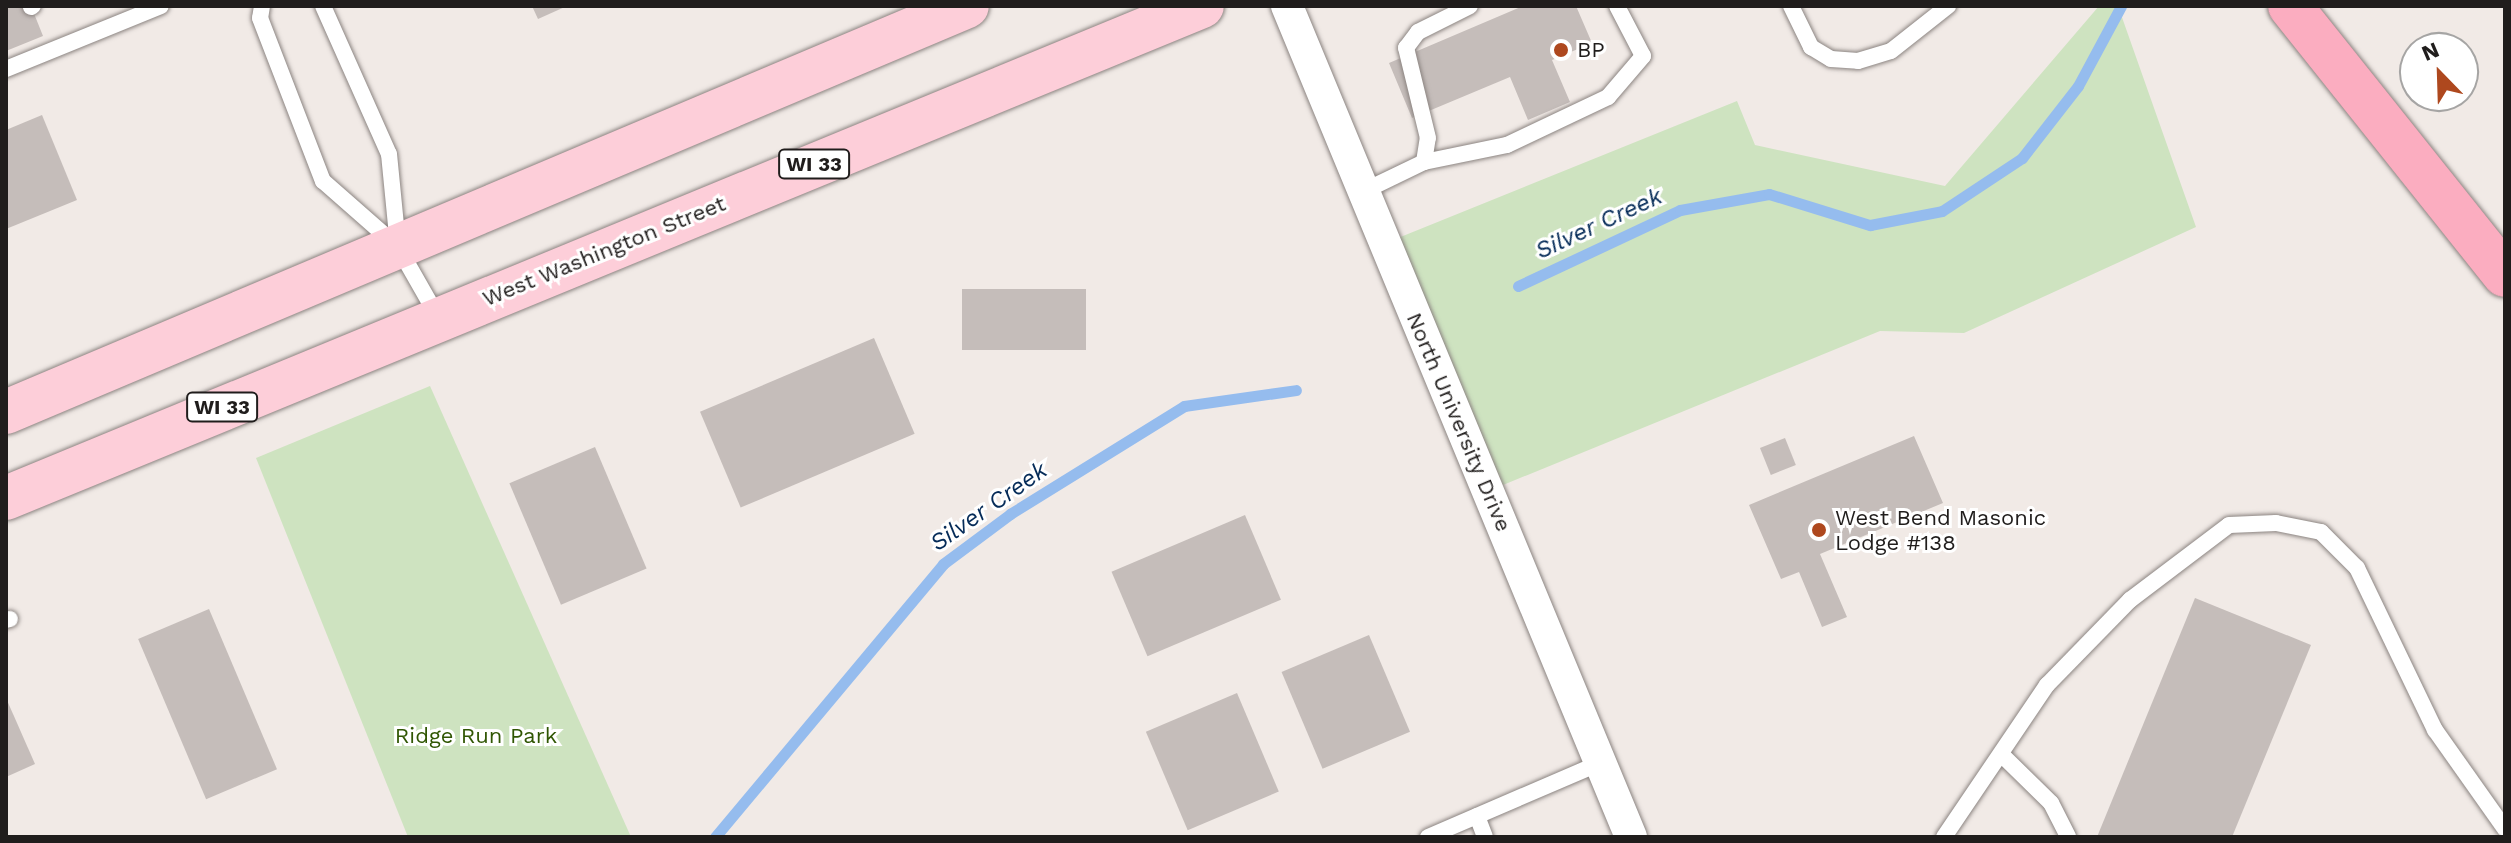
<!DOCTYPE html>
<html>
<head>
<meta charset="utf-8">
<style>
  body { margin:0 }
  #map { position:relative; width:2511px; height:843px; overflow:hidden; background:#f1eae6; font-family:"Work Sans",sans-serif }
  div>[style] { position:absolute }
  .green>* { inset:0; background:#cee3c0 }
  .stream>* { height:11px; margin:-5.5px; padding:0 5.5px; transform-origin:5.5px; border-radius:5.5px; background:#95bcee }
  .building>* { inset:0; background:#c5bdba; transform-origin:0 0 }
  .roads { filter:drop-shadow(0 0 2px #8b8481) drop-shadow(0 0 2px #8b8481) }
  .lane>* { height:16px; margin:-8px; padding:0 8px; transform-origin:8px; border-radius:8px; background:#fff }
  .street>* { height:32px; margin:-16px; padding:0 16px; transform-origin:16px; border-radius:16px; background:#fff }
  .primary>* { height:44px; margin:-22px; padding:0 22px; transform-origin:22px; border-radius:22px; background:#fdced9 }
  .highway>* { height:44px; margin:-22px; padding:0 22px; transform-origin:22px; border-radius:22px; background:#fbadc0 }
  .dots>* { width:22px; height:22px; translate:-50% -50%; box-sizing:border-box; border:4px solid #fff; border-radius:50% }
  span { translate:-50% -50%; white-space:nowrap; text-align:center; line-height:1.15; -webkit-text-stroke:6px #fff; paint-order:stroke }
  .shield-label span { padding:2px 6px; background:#fff; border:2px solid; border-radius:6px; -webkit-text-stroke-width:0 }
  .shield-label { font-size:20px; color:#201d1c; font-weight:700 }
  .poi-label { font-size:22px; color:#201d1c }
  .left { translate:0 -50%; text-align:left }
  .street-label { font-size:22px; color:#201d1c }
  .park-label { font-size:22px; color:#305603 }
  .water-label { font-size:24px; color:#052b58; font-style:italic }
  .frame { position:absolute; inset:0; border:8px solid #201d1c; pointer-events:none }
  .north { position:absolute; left:2399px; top:32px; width:80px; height:80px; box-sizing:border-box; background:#fff; border:2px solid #a6a5a4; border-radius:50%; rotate:337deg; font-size:22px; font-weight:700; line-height:32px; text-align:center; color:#201d1c }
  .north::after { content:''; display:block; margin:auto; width:28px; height:36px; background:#ae481e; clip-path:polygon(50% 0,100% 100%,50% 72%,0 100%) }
</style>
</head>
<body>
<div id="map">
  <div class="green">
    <div style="clip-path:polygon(2099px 6px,2118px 6px,2196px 227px,1964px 333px,1880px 331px,1503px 485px,1398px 238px,1737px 101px,1755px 145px,1945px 186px)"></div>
    <div style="clip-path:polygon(430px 386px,631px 837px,408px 837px,256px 458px)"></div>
  </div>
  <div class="stream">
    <div style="left:1518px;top:286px;width:179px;rotate:-25.1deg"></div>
    <div style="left:1680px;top:210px;width:90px;rotate:-10.2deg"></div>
    <div style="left:1769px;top:194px;width:106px;rotate:17.1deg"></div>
    <div style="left:1870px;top:225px;width:73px;rotate:-11deg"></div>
    <div style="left:1942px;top:211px;width:96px;rotate:-33.5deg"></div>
    <div style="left:2022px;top:158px;width:91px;rotate:-52.1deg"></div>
    <div style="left:2078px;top:86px;width:91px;rotate:-61.7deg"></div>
    <div style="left:715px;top:837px;width:356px;rotate:-50.1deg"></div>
    <div style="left:943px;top:564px;width:84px;rotate:-36.7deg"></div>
    <div style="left:1010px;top:514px;width:205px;rotate:-31.8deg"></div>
    <div style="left:1184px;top:406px;width:113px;rotate:-8.1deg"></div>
  </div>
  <div class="building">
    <div style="clip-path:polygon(6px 6px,31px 6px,43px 36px,6px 51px)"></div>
    <div style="clip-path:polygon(532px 6px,567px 6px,538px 19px)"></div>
    <div style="clip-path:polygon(1523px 6px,1576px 6px,1592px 43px,1552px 60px,1570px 102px,1528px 120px,1510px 77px,1412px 118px,1389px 63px)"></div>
    <div style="clip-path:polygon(42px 115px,77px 200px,6px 229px,6px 130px)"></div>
    <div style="left:962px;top:289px;width:124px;height:61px"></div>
    <div style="left:874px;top:338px;width:104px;height:189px;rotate:67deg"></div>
    <div style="clip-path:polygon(1914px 436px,1943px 503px,1820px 554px,1847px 617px,1822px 627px,1799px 572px,1781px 579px,1749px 505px)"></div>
    <div style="left:1785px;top:438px;width:29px;height:27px;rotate:68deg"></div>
    <div style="left:595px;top:447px;width:132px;height:93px;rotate:67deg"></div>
    <div style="left:1245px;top:515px;width:92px;height:145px;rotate:67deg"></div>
    <div style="clip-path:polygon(2195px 598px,2311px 645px,2232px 837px,2097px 837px)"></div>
    <div style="left:209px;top:609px;width:174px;height:77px;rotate:67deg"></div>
    <div style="left:1369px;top:635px;width:105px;height:95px;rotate:67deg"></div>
    <div style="left:1237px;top:693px;width:107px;height:99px;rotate:67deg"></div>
    <div style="clip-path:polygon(6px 698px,35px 764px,6px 777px)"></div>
  </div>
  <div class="roads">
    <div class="lane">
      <div style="left:262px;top:6px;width:12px;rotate:99deg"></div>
      <div style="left:260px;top:18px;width:175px;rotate:68.9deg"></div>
      <div style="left:323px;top:181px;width:100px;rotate:41.3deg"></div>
      <div style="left:398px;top:247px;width:81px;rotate:60.3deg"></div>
      <div style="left:323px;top:6px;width:162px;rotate:66deg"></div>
      <div style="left:389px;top:154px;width:91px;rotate:84.4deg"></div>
      <div style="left:1791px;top:6px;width:46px;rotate:64deg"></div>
      <div style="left:1811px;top:47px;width:23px;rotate:31deg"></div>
      <div style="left:1831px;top:59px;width:27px;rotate:4deg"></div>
      <div style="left:1858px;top:61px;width:34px;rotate:-17deg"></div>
      <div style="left:1891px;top:51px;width:73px;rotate:-38.3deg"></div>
      <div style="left:31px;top:7px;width:2px;rotate:-27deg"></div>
      <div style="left:6px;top:69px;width:167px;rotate:-22.1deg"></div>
      <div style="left:1424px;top:162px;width:85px;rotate:-11.6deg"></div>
      <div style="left:1507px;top:145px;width:112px;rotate:-25.4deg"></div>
      <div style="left:1608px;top:97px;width:54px;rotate:-49.5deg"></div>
      <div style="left:1643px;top:56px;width:56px;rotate:-117.5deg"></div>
      <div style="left:1364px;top:191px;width:67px;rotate:-25.8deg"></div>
      <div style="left:1424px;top:162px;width:24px;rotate:-81deg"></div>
      <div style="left:1428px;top:138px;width:93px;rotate:-103.7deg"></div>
      <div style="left:1406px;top:48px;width:20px;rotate:-53deg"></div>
      <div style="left:1418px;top:32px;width:58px;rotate:-26.6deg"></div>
      <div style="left:6px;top:620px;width:4px;rotate:-14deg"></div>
      <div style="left:2001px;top:754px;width:70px;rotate:44.4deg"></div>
      <div style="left:2051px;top:803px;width:38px;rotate:63deg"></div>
      <div style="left:1477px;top:816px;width:22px;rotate:69deg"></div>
      <div style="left:1428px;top:837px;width:187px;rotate:-23.3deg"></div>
      <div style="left:1944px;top:837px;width:184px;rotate:-55.9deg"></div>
      <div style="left:2047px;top:685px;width:119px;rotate:-45.7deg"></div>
      <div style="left:2130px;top:600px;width:124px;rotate:-37.1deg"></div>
      <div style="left:2229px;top:525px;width:47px;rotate:-2.4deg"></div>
      <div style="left:2276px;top:523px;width:46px;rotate:11.3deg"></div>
      <div style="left:2321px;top:532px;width:51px;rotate:45deg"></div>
      <div style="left:2357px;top:568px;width:180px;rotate:64.3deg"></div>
      <div style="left:2435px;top:730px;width:121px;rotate:54.7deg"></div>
    </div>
    <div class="street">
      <div style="left:1287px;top:6px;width:899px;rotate:67.51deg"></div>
    </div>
    <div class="primary">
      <div style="left:6px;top:412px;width:1043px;rotate:-22.9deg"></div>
      <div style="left:6px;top:498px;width:1293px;rotate:-22.36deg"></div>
    </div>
    <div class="highway">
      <div style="left:2290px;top:6px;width:344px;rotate:51.4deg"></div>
    </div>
  </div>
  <div class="dots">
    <div style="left:1561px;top:50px;background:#ae481e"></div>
    <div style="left:1819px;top:530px;background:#ae481e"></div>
  </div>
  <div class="shield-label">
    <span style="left:814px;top:164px">WI 33</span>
    <span style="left:222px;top:407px">WI 33</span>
  </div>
  <div class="poi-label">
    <span class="left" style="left:1577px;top:50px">BP</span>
    <span class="left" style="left:1835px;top:530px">West Bend Masonic<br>Lodge #138</span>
  </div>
  <div class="street-label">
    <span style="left:604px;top:251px;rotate:-22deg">West Washington Street</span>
    <span style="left:1459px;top:422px;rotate:67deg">North University Drive</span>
  </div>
  <div class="park-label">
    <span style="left:476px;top:736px">Ridge Run Park</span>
  </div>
  <div class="water-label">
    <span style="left:1599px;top:224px;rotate:-25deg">Silver Creek</span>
    <span style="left:989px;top:507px;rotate:-35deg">Silver Creek</span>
  </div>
  <div class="frame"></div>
  <div class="north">N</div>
</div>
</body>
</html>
